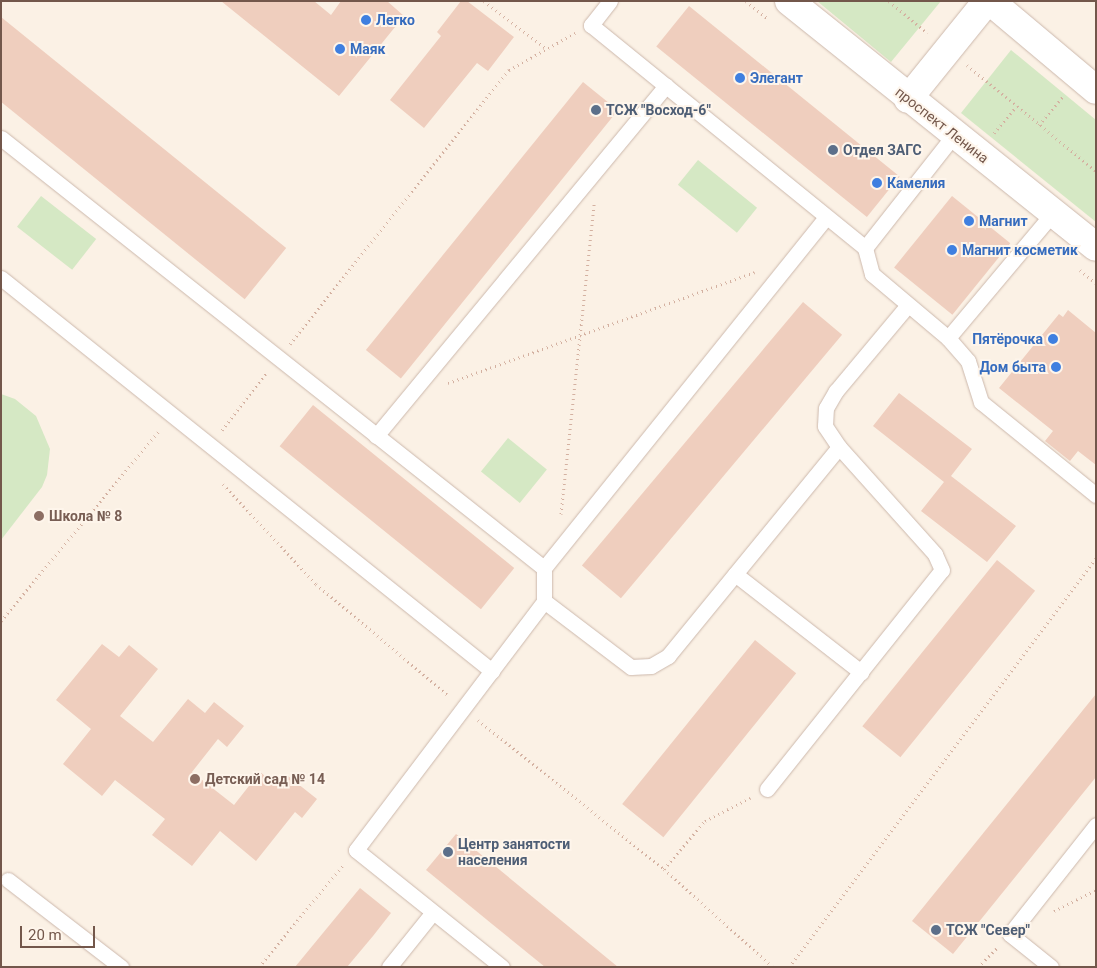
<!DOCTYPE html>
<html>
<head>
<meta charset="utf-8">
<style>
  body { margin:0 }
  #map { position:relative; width:1097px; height:968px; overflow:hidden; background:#fbf1e5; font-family:Roboto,sans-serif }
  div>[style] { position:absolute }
  .green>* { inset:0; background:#d5e8c4; transform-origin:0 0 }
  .building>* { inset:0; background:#efcebe; transform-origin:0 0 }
  .path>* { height:3px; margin-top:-1.5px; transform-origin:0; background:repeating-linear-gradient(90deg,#d4b1a1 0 1px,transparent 0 5px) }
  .roads { filter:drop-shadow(0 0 1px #ccb8ac) drop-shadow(0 0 1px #ccb8ac) }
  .service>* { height:15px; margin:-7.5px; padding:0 7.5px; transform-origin:7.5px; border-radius:7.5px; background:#fff }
  .minor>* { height:28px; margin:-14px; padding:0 14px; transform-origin:14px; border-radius:14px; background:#fff }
  .tertiary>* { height:28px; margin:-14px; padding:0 14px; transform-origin:14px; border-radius:14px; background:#fff }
  .dots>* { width:14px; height:14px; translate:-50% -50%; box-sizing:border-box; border:2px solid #fef5eb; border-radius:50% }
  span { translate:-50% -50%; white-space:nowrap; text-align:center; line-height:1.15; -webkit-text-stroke:4px #fef5eb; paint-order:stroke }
  .shop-label { font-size:14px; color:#366cbe; font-weight:700 }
  .left { translate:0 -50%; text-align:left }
  .right { translate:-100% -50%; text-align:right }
  .service-label { font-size:14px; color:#4e5e75; font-weight:700 }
  .street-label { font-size:14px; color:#73574b }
  .education-label { font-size:14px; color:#785e54; font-weight:700 }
  .frame { position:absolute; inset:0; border:2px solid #73574b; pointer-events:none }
  .scale { position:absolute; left:20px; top:926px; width:75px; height:22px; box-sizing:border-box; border:2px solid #73574b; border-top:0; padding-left:6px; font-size:15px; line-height:18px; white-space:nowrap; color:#73574b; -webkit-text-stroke:4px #fef5eb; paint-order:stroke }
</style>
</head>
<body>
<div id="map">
  <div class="green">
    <div style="clip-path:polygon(817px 1px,941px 1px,891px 62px)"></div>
    <div style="clip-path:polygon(1011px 50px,1096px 120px,1096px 222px,961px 113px)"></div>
    <div style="left:698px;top:160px;width:76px;height:32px;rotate:39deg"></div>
    <div style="left:41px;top:196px;width:70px;height:39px;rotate:38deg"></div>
    <div style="clip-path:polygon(1px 394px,15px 399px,36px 416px,50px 449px,47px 475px,42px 487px,1px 540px)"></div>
    <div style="left:508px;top:438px;width:50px;height:43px;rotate:39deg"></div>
  </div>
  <div class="building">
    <div style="clip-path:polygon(221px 1px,314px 1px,331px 15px,341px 1px,387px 1px,404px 16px,339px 96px)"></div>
    <div style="clip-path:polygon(461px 1px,467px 1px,514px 37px,488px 71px,477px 63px,424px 128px,390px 100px,441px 36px,437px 32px)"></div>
    <div style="left:689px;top:6px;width:271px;height:52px;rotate:39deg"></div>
    <div style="left:1px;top:17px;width:367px;height:66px;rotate:39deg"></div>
    <div style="left:583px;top:82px;width:45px;height:345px;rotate:39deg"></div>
    <div style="left:952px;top:196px;width:75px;height:92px;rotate:39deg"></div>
    <div style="left:803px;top:302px;width:51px;height:344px;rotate:40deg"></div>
    <div style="clip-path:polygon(1068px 310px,1096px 333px,1096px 465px,1078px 451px,1070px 461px,1045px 441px,1053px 431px,999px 388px,1059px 314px,1063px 317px)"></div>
    <div style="clip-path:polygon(899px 393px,972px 449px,951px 476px,1016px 526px,987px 562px,921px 511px,944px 482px,873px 426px)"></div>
    <div style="left:313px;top:405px;width:259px;height:53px;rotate:39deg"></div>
    <div style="left:997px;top:560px;width:49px;height:214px;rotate:39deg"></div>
    <div style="left:755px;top:640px;width:53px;height:211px;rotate:39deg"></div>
    <div style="clip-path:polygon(102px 644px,119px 657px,129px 645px,158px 669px,120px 716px,153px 742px,188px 699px,205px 713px,214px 702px,244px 726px,227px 747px,218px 739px,192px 772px,234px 805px,260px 772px,279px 787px,288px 776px,317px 799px,302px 818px,295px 812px,256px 861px,220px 831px,192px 866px,152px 835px,165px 819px,115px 780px,102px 796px,63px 764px,91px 729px,56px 700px)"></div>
    <div style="clip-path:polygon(1096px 694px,1096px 777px,953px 954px,912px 921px)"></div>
    <div style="clip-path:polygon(456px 834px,618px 967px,545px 967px,492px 924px,426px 870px)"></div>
    <div style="clip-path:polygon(360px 888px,391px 913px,373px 936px,347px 967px,295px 967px)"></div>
  </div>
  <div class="path">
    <div style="left:484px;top:1px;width:79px;rotate:37.3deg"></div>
    <div style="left:746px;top:1px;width:27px;rotate:39deg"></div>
    <div style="left:889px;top:1px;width:50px;rotate:40.1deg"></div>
    <div style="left:967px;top:65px;width:167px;rotate:39.4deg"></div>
    <div style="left:1039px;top:125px;width:38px;rotate:-50deg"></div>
    <div style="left:994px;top:133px;width:35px;rotate:-50deg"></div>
    <div style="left:1080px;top:270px;width:21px;rotate:39deg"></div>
    <div style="left:290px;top:344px;width:351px;rotate:-51.4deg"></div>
    <div style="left:509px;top:70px;width:76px;rotate:-29.3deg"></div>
    <div style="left:448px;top:383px;width:326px;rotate:-19.9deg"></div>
    <div style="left:222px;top:430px;width:73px;rotate:-52.2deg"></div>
    <div style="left:223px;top:484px;width:137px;rotate:47.1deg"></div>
    <div style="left:316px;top:584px;width:172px;rotate:40.1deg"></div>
    <div style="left:561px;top:514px;width:312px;rotate:-83.9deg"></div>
    <div style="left:1px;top:621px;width:247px;rotate:-50.3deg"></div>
    <div style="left:478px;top:720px;width:238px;rotate:38.7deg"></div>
    <div style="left:664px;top:869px;width:147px;rotate:42deg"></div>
    <div style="left:664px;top:869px;width:63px;rotate:-49.5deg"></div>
    <div style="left:705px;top:821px;width:51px;rotate:-27.1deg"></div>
    <div style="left:1054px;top:911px;width:47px;rotate:-26.6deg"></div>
    <div style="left:259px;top:967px;width:132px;rotate:-50.5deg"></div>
    <div style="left:789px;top:967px;width:511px;rotate:-53.11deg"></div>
    <div style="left:978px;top:967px;width:27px;rotate:-45deg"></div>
  </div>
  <div class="roads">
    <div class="service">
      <div style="left:610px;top:1px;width:31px;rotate:128deg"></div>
      <div style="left:591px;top:25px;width:353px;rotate:39.1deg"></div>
      <div style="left:865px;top:248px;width:27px;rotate:75deg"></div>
      <div style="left:872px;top:274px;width:99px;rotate:40.1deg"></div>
      <div style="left:948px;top:338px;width:30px;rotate:49deg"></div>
      <div style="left:968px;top:361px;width:43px;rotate:72.4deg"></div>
      <div style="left:981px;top:402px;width:148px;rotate:39deg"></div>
      <div style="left:1px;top:138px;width:693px;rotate:38.38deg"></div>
      <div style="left:865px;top:248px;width:144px;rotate:-51.8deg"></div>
      <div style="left:1px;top:278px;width:629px;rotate:38.67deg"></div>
      <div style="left:948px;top:338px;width:163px;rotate:-50deg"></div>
      <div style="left:376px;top:436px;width:455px;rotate:-50.4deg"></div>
      <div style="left:735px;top:574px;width:160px;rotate:37.9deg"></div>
      <div style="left:544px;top:601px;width:109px;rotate:37.2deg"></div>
      <div style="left:631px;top:667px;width:20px;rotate:-3deg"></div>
      <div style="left:651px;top:666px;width:20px;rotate:-30deg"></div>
      <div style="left:668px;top:656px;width:270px;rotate:-50.7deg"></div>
      <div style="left:767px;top:789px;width:280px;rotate:-51.4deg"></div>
      <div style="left:942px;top:570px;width:17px;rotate:-114deg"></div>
      <div style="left:935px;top:554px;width:144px;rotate:-131.9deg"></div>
      <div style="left:839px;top:447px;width:25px;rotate:-124deg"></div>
      <div style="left:825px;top:426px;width:18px;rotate:-87deg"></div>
      <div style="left:826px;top:408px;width:20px;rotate:-60deg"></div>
      <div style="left:836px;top:391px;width:111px;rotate:-50.1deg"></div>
      <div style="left:8px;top:880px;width:143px;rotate:37.6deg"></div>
      <div style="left:389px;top:967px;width:70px;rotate:-51.3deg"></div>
      <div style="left:502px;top:967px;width:187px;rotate:-141.3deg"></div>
      <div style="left:356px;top:850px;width:312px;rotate:-52.9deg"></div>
      <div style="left:544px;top:601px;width:33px;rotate:-90deg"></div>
      <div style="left:544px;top:568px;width:450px;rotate:-51.2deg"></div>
      <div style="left:1051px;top:967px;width:53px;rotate:-141.2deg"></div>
      <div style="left:1010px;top:934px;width:139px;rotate:-51.7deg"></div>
    </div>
    <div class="minor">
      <div style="left:908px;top:99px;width:126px;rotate:-51.1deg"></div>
    </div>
    <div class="tertiary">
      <div style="left:789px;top:1px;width:393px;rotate:38.7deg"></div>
      <div style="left:990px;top:1px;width:138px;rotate:40deg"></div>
    </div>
  </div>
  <div class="dots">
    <div style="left:366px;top:20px;background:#3f7fe0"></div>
    <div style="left:340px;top:49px;background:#3f7fe0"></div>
    <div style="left:740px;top:78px;background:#3f7fe0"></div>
    <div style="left:596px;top:110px;background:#5c6f8a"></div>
    <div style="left:833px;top:150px;background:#5c6f8a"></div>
    <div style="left:877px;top:183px;background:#3f7fe0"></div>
    <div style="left:969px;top:221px;background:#3f7fe0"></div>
    <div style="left:952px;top:250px;background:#3f7fe0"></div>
    <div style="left:1053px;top:339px;background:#3f7fe0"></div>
    <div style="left:1056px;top:367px;background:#3f7fe0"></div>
    <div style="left:39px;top:516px;background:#8d6e63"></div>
    <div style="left:195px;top:779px;background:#8d6e63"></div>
    <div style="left:448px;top:852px;background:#5c6f8a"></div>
    <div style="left:936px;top:930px;background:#5c6f8a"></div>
  </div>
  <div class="shop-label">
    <span class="left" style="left:376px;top:20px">Легко</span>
    <span class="left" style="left:350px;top:49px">Маяк</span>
    <span class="left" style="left:750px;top:78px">Элегант</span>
    <span class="left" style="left:887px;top:183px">Камелия</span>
    <span class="left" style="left:979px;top:221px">Магнит</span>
    <span class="left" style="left:962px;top:250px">Магнит косметик</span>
    <span class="right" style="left:1043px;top:339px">Пятёрочка</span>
    <span class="right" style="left:1046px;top:367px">Дом быта</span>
  </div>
  <div class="service-label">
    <span class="left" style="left:606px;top:110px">ТСЖ "Восход-6"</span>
    <span class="left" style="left:843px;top:150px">Отдел ЗАГС</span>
    <span class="left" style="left:458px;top:852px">Центр занятости<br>населения</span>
    <span class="left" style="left:946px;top:930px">ТСЖ "Север"</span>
  </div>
  <div class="street-label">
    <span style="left:942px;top:125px;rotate:38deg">проспект Ленина</span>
  </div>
  <div class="education-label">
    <span class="left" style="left:49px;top:516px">Школа № 8</span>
    <span class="left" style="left:205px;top:779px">Детский сад № 14</span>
  </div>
  <div class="frame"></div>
  <div class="scale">20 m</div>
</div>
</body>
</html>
